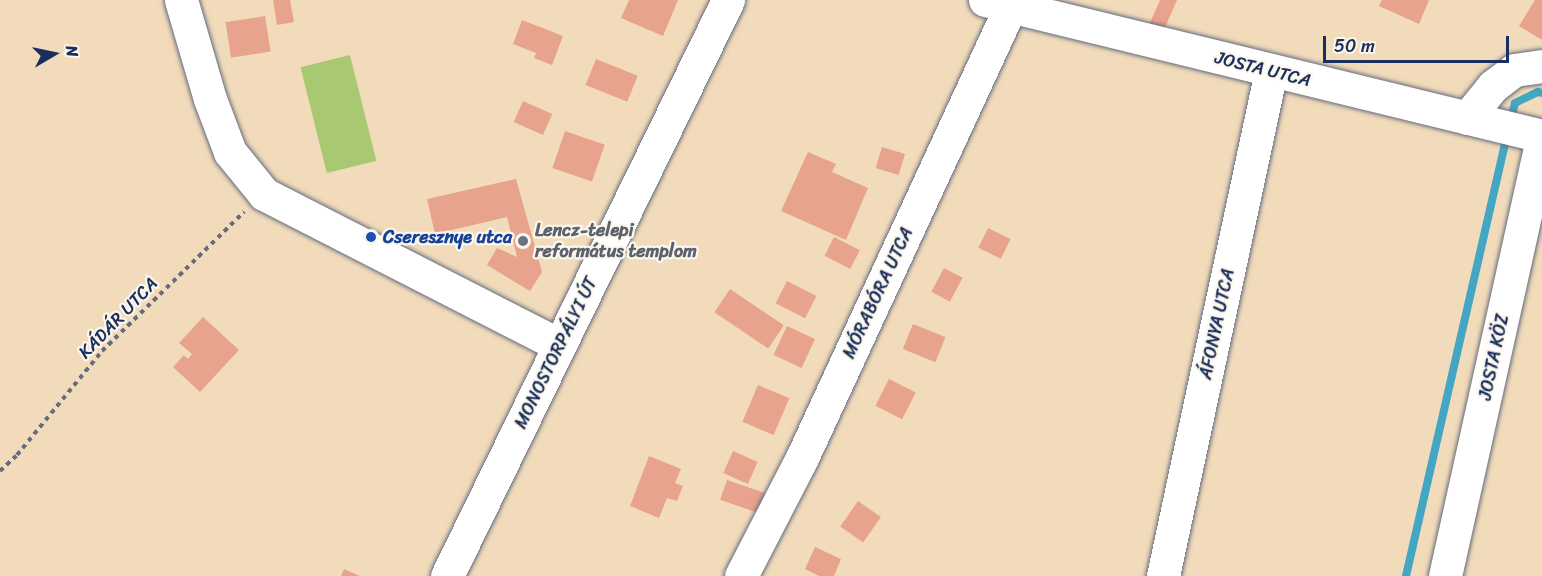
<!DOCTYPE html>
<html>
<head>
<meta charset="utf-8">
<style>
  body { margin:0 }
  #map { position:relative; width:1542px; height:576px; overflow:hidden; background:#f1dbba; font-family:Sriracha,sans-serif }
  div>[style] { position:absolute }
  .green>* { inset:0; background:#a8c971; transform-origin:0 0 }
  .stream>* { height:8px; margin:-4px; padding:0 4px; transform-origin:4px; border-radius:4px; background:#43a7c3 }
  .building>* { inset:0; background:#e8a38d; transform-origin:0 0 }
  .path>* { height:4px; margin-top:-2px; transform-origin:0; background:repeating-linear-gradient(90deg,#666b7e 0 4.5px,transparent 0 9px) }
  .roads { filter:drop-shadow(0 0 2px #666b7e) drop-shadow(0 0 2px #666b7e) }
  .minor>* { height:33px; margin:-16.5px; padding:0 16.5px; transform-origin:16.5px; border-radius:16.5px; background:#fff }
  .dots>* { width:16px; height:16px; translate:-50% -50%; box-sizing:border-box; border:3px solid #fbf7ec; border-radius:50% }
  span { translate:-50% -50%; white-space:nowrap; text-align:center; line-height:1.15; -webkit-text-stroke:4.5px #fbf7ec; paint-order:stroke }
  .street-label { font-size:18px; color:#1b2f5e }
  .worship-label { font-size:18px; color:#5b616d; font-weight:700 }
  .left { translate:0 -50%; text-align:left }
  .transit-label { font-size:18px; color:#164399; font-weight:700 }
  .north { position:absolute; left:24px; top:24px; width:60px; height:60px; -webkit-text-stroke:4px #fbf7ec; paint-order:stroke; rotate:81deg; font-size:16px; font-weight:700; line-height:24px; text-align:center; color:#1b2f5e }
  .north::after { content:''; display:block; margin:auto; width:21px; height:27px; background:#1b2f5e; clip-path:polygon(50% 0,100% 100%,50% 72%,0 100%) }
  .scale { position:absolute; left:1323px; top:36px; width:186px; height:27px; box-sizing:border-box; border:3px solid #1b2f5e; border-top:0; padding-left:8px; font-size:18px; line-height:21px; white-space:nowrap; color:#1b2f5e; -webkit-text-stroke:4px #fbf7ec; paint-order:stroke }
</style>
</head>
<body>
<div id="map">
  <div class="green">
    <div style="left:350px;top:55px;width:109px;height:51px;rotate:76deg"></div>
  </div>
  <div class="stream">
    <div style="left:1511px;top:119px;width:16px;rotate:-76deg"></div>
    <div style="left:1515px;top:103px;width:25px;rotate:-26deg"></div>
    <div style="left:1538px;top:92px;width:4px;rotate:14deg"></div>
    <div style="left:1406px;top:576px;width:453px;rotate:-77.1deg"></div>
  </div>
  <div class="building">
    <div style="clip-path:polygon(273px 0,290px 0,294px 22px,277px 25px)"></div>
    <div style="clip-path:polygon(629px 0,678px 0,663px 36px,621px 18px)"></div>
    <div style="clip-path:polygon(1160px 0,1177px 0,1163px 32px,1149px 25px)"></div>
    <div style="clip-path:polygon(1382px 0,1429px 0,1419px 24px,1379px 6px)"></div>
    <div style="clip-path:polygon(1535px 0,1542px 0,1542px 40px,1519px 26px)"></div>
    <div style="left:265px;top:16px;width:36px;height:40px;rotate:81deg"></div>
    <div style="clip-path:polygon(522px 20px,563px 36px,552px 65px,534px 58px,536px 53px,513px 44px)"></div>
    <div style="left:596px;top:59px;width:45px;height:28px;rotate:22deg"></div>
    <div style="left:523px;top:101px;width:32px;height:23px;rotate:24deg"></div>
    <div style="left:565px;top:131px;width:42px;height:39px;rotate:19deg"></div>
    <div style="left:882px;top:147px;width:24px;height:22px;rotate:17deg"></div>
    <div style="clip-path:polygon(808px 152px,836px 164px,832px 172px,868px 188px,846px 240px,781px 211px)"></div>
    <div style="clip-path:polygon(516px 179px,542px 272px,530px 291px,487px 265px,497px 248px,517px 257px,507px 217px,435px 234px,427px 199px)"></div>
    <div style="left:988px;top:228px;width:25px;height:22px;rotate:26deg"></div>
    <div style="left:834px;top:237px;width:29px;height:21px;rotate:27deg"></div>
    <div style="left:944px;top:268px;width:21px;height:27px;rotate:28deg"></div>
    <div style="left:787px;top:281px;width:33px;height:25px;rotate:27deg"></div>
    <div style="left:730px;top:289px;width:65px;height:28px;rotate:34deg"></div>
    <div style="clip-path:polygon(203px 317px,239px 350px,200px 392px,173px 367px,184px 355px,188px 359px,192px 354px,179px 343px)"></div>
    <div style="left:913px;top:324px;width:35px;height:27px;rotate:22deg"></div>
    <div style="left:787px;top:326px;width:31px;height:32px;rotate:25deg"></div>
    <div style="left:889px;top:379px;width:30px;height:30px;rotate:27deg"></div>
    <div style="left:758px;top:385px;width:34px;height:40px;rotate:23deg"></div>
    <div style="left:733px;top:451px;width:27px;height:24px;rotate:24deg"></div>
    <div style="clip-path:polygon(649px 456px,681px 469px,675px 483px,683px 486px,677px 501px,667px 498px,659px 518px,630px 506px)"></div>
    <div style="left:727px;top:480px;width:43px;height:21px;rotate:19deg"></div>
    <div style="left:858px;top:501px;width:28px;height:31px;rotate:35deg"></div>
    <div style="clip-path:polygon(815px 547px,841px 559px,834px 576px,819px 576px,805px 569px)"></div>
    <div style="clip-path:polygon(344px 569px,360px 576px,341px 576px)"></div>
  </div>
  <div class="path">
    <div style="left:0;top:471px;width:23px;rotate:-43deg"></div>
    <div style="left:17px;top:455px;width:134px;rotate:-50.7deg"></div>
    <div style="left:102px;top:351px;width:199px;rotate:-44.4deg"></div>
  </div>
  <div class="roads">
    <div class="minor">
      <div style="left:181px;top:0;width:103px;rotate:73.7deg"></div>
      <div style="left:210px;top:99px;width:57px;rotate:69.3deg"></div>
      <div style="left:230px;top:152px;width:54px;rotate:51deg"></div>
      <div style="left:264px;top:194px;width:331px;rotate:27.1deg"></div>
      <div style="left:985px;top:0;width:573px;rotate:13.72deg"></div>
      <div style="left:1467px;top:118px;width:41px;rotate:-50.9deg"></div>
      <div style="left:1493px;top:86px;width:26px;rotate:-37deg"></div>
      <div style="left:1514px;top:70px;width:28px;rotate:-8deg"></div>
      <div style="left:447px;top:576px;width:641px;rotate:-63.99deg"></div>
      <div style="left:741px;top:576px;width:131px;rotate:-62.7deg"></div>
      <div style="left:801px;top:460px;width:499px;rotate:-65.2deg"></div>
      <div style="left:1163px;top:576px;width:516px;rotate:-77.93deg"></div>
      <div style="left:1445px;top:576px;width:449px;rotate:-77.5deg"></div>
    </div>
  </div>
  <div class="dots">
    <div style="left:371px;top:237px;background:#1a4fb4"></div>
    <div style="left:523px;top:241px;background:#6b7280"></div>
  </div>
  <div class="street-label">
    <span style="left:1263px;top:69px;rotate:14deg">JOSTA UTCA</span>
    <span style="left:878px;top:293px;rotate:-65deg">MÓRABÓRA UTCA</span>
    <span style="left:118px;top:318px;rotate:-46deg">KÁDÁR UTCA</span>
    <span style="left:1217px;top:324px;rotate:-78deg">ÁFONYA UTCA</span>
    <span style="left:556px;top:353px;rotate:-64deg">MONOSTORPÁLYI ÚT</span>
    <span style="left:1494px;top:357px;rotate:-78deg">JOSTA KÖZ</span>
  </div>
  <div class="worship-label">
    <span class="left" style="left:535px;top:241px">Lencz-telepi<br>református templom</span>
  </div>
  <div class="transit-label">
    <span class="left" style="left:383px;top:237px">Cseresznye utca</span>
  </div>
  <div class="north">N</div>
  <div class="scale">50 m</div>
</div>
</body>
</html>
